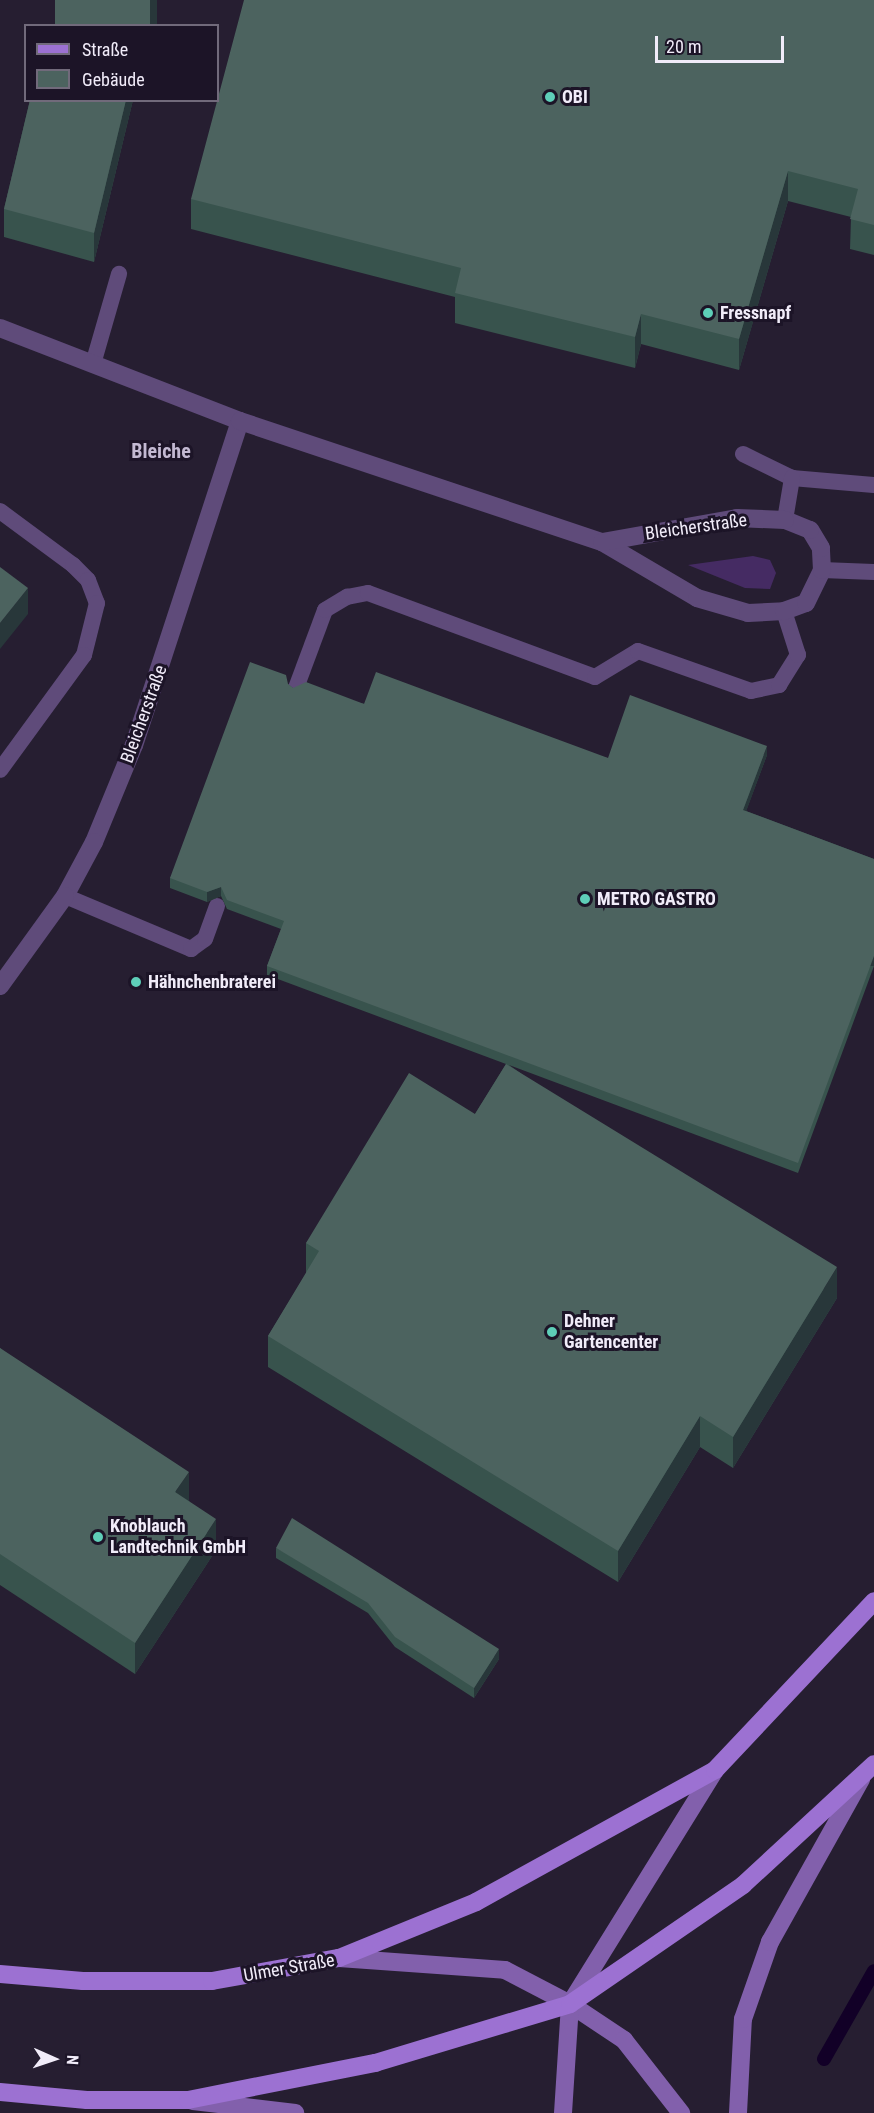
<!DOCTYPE html>
<html>
<head>
<meta charset="utf-8">
<style>
  body { margin:0 }
  #map { position:relative; width:874px; height:2113px; overflow:hidden; background:#261e31; font-family:"Roboto Condensed",sans-serif }
  div>[style] { position:absolute }
  .green>* { inset:0; background:#452b63 }
  .stream>* { height:14px; margin:-7px; padding:0 7px; transform-origin:7px; border-radius:7px; background:#120027 }
  .service>* { height:16px; margin:-8px; padding:0 8px; transform-origin:8px; border-radius:8px; background:#5f4b7a }
  .minor>* { height:18px; margin:-9px; padding:0 9px; transform-origin:9px; border-radius:9px; background:#5f4b7a }
  .secondary>* { height:18px; margin:-9px; padding:0 9px; transform-origin:9px; border-radius:9px; background:#8260ac }
  .primary>* { height:18px; margin:-9px; padding:0 9px; transform-origin:9px; border-radius:9px; background:#9c71d2 }
  .wall>* { inset:0; background:#38534d }
  .shaded-wall>* { inset:0; background:#28373a; transform-origin:0 0 }
  .building>* { inset:0; background:#4c635f; transform-origin:0 0 }
  .dots>* { width:16px; height:16px; translate:-50% -50%; box-sizing:border-box; border:3px solid #1c1427; border-radius:50% }
  span { translate:-50% -50%; white-space:nowrap; text-align:center; line-height:1.15; -webkit-text-stroke:6px #1c1427; paint-order:stroke }
  .poi-label { font-size:18px; color:#f1ecf9; font-weight:700 }
  .left { translate:0 -50%; text-align:left }
  .street-label { font-size:18px; color:#f1ecf9 }
  .neighbourhood-label { font-size:20px; color:#c3b9d2; font-weight:700 }
  .legend { position:absolute; left:24px; top:24px; width:195px; height:78px; box-sizing:border-box; background:#1c1427; border:2px solid #716a7b; margin:0; padding:8px 10px; list-style:none; font-size:18px; color:#f1ecf9 }
  .legend li { display:flex; align-items:center; gap:12px; height:30px }
  .legend b { width:30px; border:2px solid #716a7b }
  .north { position:absolute; left:24px; top:2029px; width:60px; height:60px; -webkit-text-stroke:4px #1c1427; paint-order:stroke; rotate:93deg; font-size:16px; font-weight:700; line-height:24px; text-align:center; color:#f1ecf9 }
  .north::after { content:''; display:block; margin:auto; width:21px; height:27px; background:#f1ecf9; clip-path:polygon(50% 0,100% 100%,50% 72%,0 100%) }
  .scale { position:absolute; left:655px; top:36px; width:129px; height:27px; box-sizing:border-box; border:3px solid #f1ecf9; border-top:0; padding-left:8px; font-size:18px; line-height:21px; white-space:nowrap; color:#f1ecf9; -webkit-text-stroke:4px #1c1427; paint-order:stroke }
</style>
</head>
<body>
<div id="map">
  <div class="green">
    <div style="clip-path:polygon(753px 556px,770px 560px,776px 573px,770px 589px,745px 588px,688px 565px)"></div>
  </div>
  <div class="stream">
    <div style="left:824px;top:2059px;width:101px;rotate:-60.4deg"></div>
  </div>
  <div class="service">
    <div style="left:93px;top:364px;width:94px;rotate:-73.9deg"></div>
    <div style="left:743px;top:454px;width:55px;rotate:26.1deg"></div>
    <div style="left:792px;top:478px;width:82px;rotate:4.9deg"></div>
    <div style="left:0;top:511px;width:91px;rotate:36.5deg"></div>
    <div style="left:73px;top:565px;width:21px;rotate:45deg"></div>
    <div style="left:88px;top:580px;width:25px;rotate:69deg"></div>
    <div style="left:97px;top:603px;width:54px;rotate:104deg"></div>
    <div style="left:84px;top:655px;width:142px;rotate:126.1deg"></div>
    <div style="left:785px;top:520px;width:43px;rotate:-80.5deg"></div>
    <div style="left:822px;top:570px;width:52px;rotate:2.2deg"></div>
    <div style="left:296px;top:688px;width:83px;rotate:-69.6deg"></div>
    <div style="left:325px;top:610px;width:26px;rotate:-31deg"></div>
    <div style="left:347px;top:597px;width:21px;rotate:-11deg"></div>
    <div style="left:368px;top:593px;width:242px;rotate:20.3deg"></div>
    <div style="left:595px;top:677px;width:50px;rotate:-31.2deg"></div>
    <div style="left:638px;top:651px;width:120px;rotate:19.5deg"></div>
    <div style="left:751px;top:691px;width:29px;rotate:-12deg"></div>
    <div style="left:779px;top:685px;width:36px;rotate:-58deg"></div>
    <div style="left:798px;top:655px;width:46px;rotate:-107.7deg"></div>
    <div style="left:65px;top:896px;width:137px;rotate:22.8deg"></div>
    <div style="left:191px;top:949px;width:17px;rotate:-36deg"></div>
    <div style="left:205px;top:939px;width:35px;rotate:-70deg"></div>
  </div>
  <div class="minor">
    <div style="left:0;top:328px;width:257px;rotate:21.2deg"></div>
    <div style="left:240px;top:421px;width:341px;rotate:108.1deg"></div>
    <div style="left:134px;top:745px;width:105px;rotate:112.4deg"></div>
    <div style="left:94px;top:842px;width:61px;rotate:118.2deg"></div>
    <div style="left:65px;top:896px;width:111px;rotate:125.8deg"></div>
    <div style="left:240px;top:421px;width:382px;rotate:18.5deg"></div>
    <div style="left:602px;top:542px;width:110px;rotate:30.5deg"></div>
    <div style="left:697px;top:598px;width:53px;rotate:16.4deg"></div>
    <div style="left:748px;top:613px;width:36px;rotate:-3deg"></div>
    <div style="left:784px;top:611px;width:23px;rotate:-20deg"></div>
    <div style="left:806px;top:603px;width:37px;rotate:-64deg"></div>
    <div style="left:822px;top:570px;width:22px;rotate:-93deg"></div>
    <div style="left:821px;top:548px;width:21px;rotate:-121deg"></div>
    <div style="left:810px;top:530px;width:27px;rotate:-158deg"></div>
    <div style="left:785px;top:520px;width:48px;rotate:-177.6deg"></div>
    <div style="left:737px;top:518px;width:137px;rotate:169.9deg"></div>
  </div>
  <div class="secondary">
    <div style="left:339px;top:1958px;width:166px;rotate:4.1deg"></div>
    <div style="left:505px;top:1970px;width:73px;rotate:27.6deg"></div>
    <div style="left:570px;top:2004px;width:65px;rotate:33.7deg"></div>
    <div style="left:624px;top:2040px;width:93px;rotate:52deg"></div>
    <div style="left:193px;top:2101px;width:103px;rotate:6.7deg"></div>
    <div style="left:563px;top:2113px;width:109px;rotate:-86.3deg"></div>
    <div style="left:570px;top:2004px;width:275px;rotate:-58.2deg"></div>
    <div style="left:738px;top:2113px;width:94px;rotate:-87deg"></div>
    <div style="left:743px;top:2019px;width:82px;rotate:-70.7deg"></div>
    <div style="left:770px;top:1942px;width:187px;rotate:-60.8deg"></div>
  </div>
  <div class="primary">
    <div style="left:0;top:1974px;width:83px;rotate:4.8deg"></div>
    <div style="left:83px;top:1981px;width:129px"></div>
    <div style="left:212px;top:1981px;width:129px;rotate:-10.3deg"></div>
    <div style="left:339px;top:1958px;width:148px;rotate:-22.2deg"></div>
    <div style="left:476px;top:1902px;width:273px;rotate:-28.9deg"></div>
    <div style="left:715px;top:1770px;width:232px;rotate:-46.7deg"></div>
    <div style="left:0;top:2092px;width:87px;rotate:5.3deg"></div>
    <div style="left:87px;top:2100px;width:101px"></div>
    <div style="left:188px;top:2100px;width:191px;rotate:-11.2deg"></div>
    <div style="left:375px;top:2063px;width:204px;rotate:-16.8deg"></div>
    <div style="left:570px;top:2004px;width:210px;rotate:-34.5deg"></div>
    <div style="left:743px;top:1885px;width:178px;rotate:-42.7deg"></div>
  </div>
  <div class="wall">
    <div style="clip-path:polygon(874px 0,874px 255px,850px 249px,851px 217px,788px 201px,739px 370px,641px 344px,635px 368px,455px 323px,455px 297px,191px 229px,191px 199px)"></div>
    <div style="clip-path:polygon(30px 100px,133px 100px,94px 262px,4px 237px,4px 209px)"></div>
    <div style="clip-path:polygon(288px 684px,293px 688px,608px 758px,767px 755px,746px 811px,874px 859px,874px 966px,798px 1173px,509px 1065px,837px 1298px,733px 1468px,700px 1447px,618px 1582px,268px 1367px,268px 1336px,306px 1274px,306px 1243px,475px 1114px,506px 1064px,267px 975px,267px 966px,281px 929px,227px 909px,221px 896px,207px 902px,170px 888px,170px 878px)"></div>
    <div style="clip-path:polygon(0 1348px,189px 1501px,216px 1550px,135px 1674px,0 1585px)"></div>
    <div style="clip-path:polygon(276px 1548px,499px 1659px,474px 1698px,395px 1647px,368px 1613px,276px 1558px)"></div>
  </div>
  <div class="shaded-wall">
    <div style="left:150px;top:0;width:7px;height:27px"></div>
    <div style="clip-path:polygon(126px 100px,133px 100px,94px 262px,94px 233px)"></div>
    <div style="clip-path:polygon(788px 171px,788px 201px,739px 370px,739px 339px)"></div>
    <div style="clip-path:polygon(641px 314px,641px 344px,635px 368px,635px 337px)"></div>
    <div style="clip-path:polygon(28px 588px,28px 614px,0 649px,0 623px)"></div>
    <div style="clip-path:polygon(767px 746px,767px 755px,743px 820px,743px 810px)"></div>
    <div style="clip-path:polygon(221px 887px,221px 896px,207px 902px,207px 892px)"></div>
    <div style="left:874px;top:956px;width:10px;height:221px;rotate:90deg"></div>
    <div style="clip-path:polygon(837px 1267px,837px 1298px,733px 1468px,733px 1437px)"></div>
    <div style="clip-path:polygon(700px 1416px,700px 1447px,618px 1582px,618px 1551px)"></div>
    <div style="clip-path:polygon(189px 1472px,189px 1503px,175px 1492px)"></div>
    <div style="clip-path:polygon(216px 1519px,216px 1550px,135px 1674px,135px 1643px)"></div>
    <div style="clip-path:polygon(499px 1649px,499px 1659px,474px 1698px,474px 1688px)"></div>
  </div>
  <div class="building">
    <div style="left:55px;top:0;width:95px;height:27px"></div>
    <div style="clip-path:polygon(244px 0,874px 0,874px 225px,850px 219px,858px 189px,788px 171px,739px 339px,641px 314px,635px 337px,455px 293px,461px 268px,191px 199px)"></div>
    <div style="clip-path:polygon(30px 100px,126px 100px,94px 233px,4px 209px)"></div>
    <div style="clip-path:polygon(0 567px,28px 588px,0 623px)"></div>
    <div style="clip-path:polygon(250px 662px,286px 675px,288px 684px,293px 688px,306px 682px,364px 704px,376px 672px,608px 758px,630px 695px,767px 746px,743px 810px,874px 859px,874px 956px,798px 1163px,267px 966px,284px 921px,227px 900px,221px 887px,207px 892px,170px 878px)"></div>
    <div style="clip-path:polygon(506px 1064px,837px 1267px,733px 1437px,700px 1416px,618px 1551px,268px 1336px,319px 1251px,306px 1243px,409px 1073px,475px 1114px)"></div>
    <div style="clip-path:polygon(0 1348px,189px 1472px,175px 1492px,216px 1519px,135px 1643px,0 1554px)"></div>
    <div style="clip-path:polygon(292px 1518px,499px 1649px,474px 1688px,395px 1637px,368px 1603px,276px 1548px)"></div>
  </div>
  <div class="dots">
    <div style="left:550px;top:97px;background:#5eceb8"></div>
    <div style="left:708px;top:313px;background:#5eceb8"></div>
    <div style="left:585px;top:899px;background:#5eceb8"></div>
    <div style="left:136px;top:982px;background:#5eceb8"></div>
    <div style="left:552px;top:1332px;background:#5eceb8"></div>
    <div style="left:98px;top:1537px;background:#5eceb8"></div>
  </div>
  <div class="poi-label">
    <span class="left" style="left:562px;top:97px">OBI</span>
    <span class="left" style="left:720px;top:313px">Fressnapf</span>
    <span class="left" style="left:597px;top:899px">METRO GASTRO</span>
    <span class="left" style="left:148px;top:982px">Hähnchenbraterei</span>
    <span class="left" style="left:564px;top:1332px">Dehner<br>Gartencenter</span>
    <span class="left" style="left:110px;top:1537px">Knoblauch<br>Landtechnik GmbH</span>
  </div>
  <div class="street-label">
    <span style="left:696px;top:527px;rotate:-8deg">Bleicherstraße</span>
    <span style="left:144px;top:714px;rotate:-70deg">Bleicherstraße</span>
    <span style="left:289px;top:1968px;rotate:-10deg">Ulmer Straße</span>
  </div>
  <div class="neighbourhood-label">
    <span style="left:161px;top:451px">Bleiche</span>
  </div>
  <ul class="legend">
  <li><b style="height:8px;background:#9c71d2"></b>Straße</li>
  <li><b style="height:16px;background:#4c635f"></b>Gebäude</li>
  </ul>
  <div class="north">N</div>
  <div class="scale">20 m</div>
</div>
</body>
</html>
